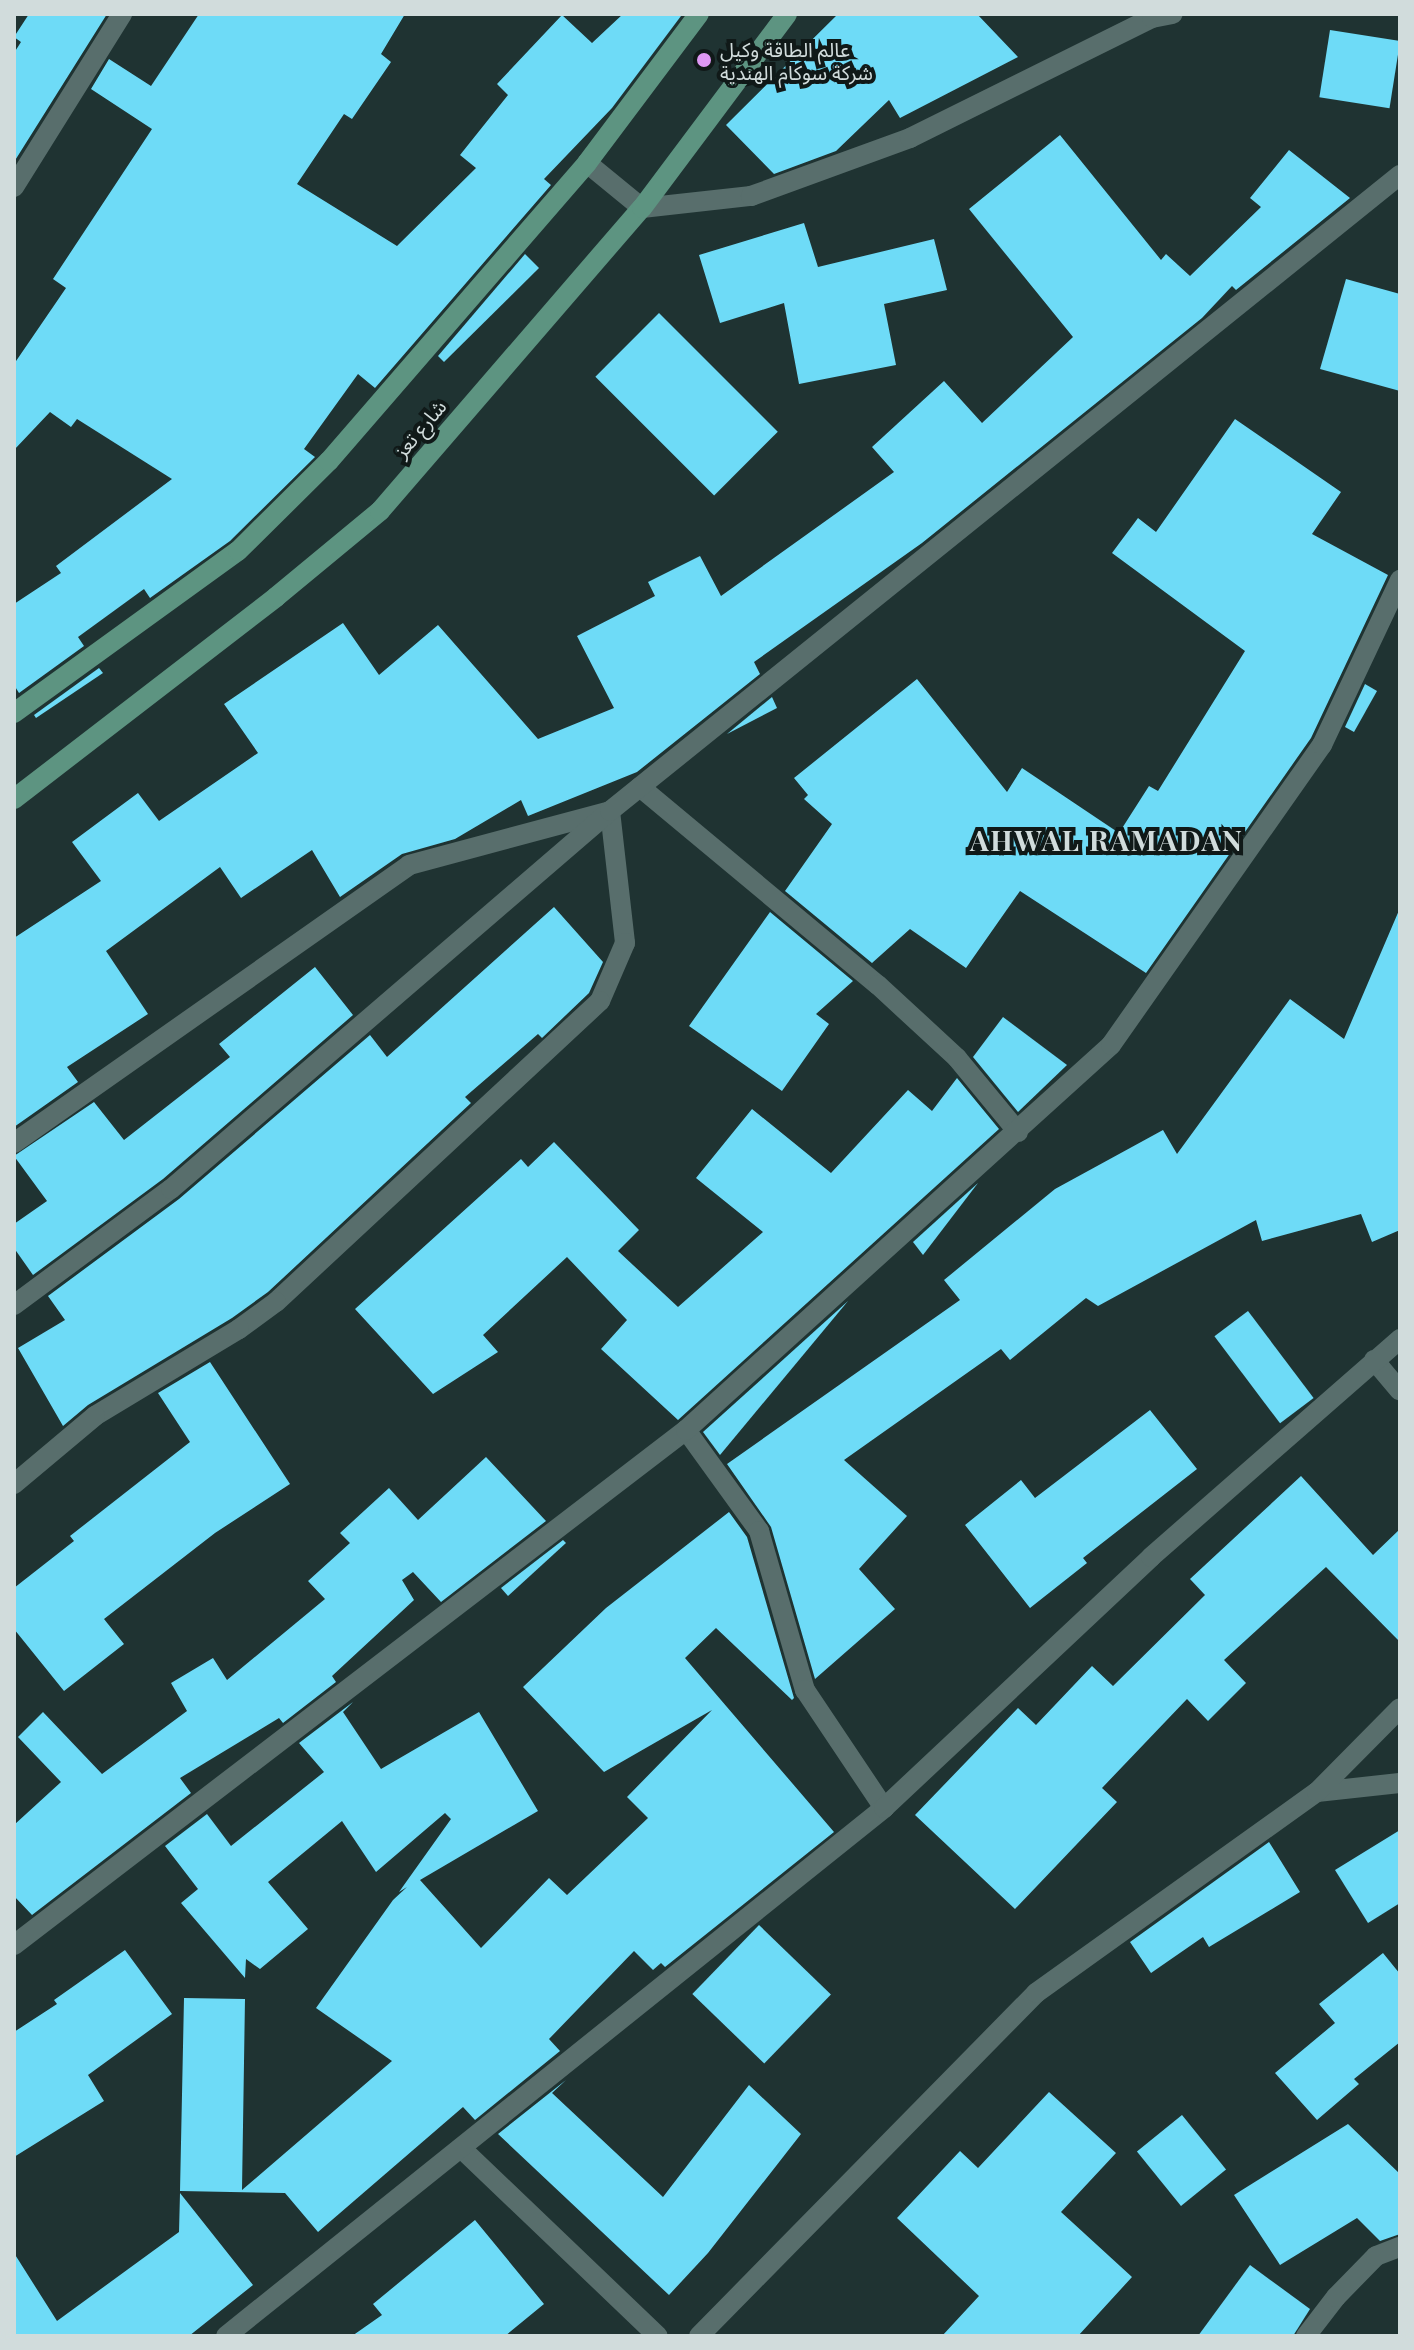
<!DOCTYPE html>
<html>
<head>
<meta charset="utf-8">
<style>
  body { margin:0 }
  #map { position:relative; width:1414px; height:2350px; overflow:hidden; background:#1f3332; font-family:"Playfair Display","Noto Sans Arabic",serif }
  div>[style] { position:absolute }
  .building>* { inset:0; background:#6edbf7; transform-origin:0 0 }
  .minor>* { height:20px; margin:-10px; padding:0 10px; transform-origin:10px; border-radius:10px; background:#586e6c }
  .major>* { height:20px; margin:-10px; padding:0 10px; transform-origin:10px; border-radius:10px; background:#5d9481 }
  .dots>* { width:22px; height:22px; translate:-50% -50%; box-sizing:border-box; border:4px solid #101918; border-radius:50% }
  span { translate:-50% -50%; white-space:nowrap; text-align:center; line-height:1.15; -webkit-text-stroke:8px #101918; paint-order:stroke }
  .poi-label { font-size:20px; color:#d1dcdc }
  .left { translate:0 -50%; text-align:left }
  .street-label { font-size:20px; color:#d1dcdc }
  .district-label { font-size:28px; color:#d1dcdc; font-weight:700; letter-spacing:2px }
  .frame { position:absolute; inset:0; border:16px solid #d1dcdc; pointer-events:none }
</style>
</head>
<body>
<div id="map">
  <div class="building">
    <div style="clip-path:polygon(29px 14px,107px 14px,14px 162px,14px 53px,21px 42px,14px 37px)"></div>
    <div style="clip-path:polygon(199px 14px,405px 14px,381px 54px,391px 62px,352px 119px,344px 114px,297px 184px,397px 246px,476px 168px,460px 155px,508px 95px,497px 84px,562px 15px,592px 43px,623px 14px,681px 16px,612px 108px,544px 179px,551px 185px,375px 388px,358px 374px,304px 449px,315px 457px,230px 541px,150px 598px,144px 589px,78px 637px,84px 646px,19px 693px,14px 685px,14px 604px,61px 573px,56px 566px,172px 479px,77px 419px,71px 427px,50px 412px,14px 450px,14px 364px,66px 288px,53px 279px,152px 129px,91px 89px,109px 59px,151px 86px)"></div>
    <div style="clip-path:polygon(838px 14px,977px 14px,1018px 57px,900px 118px,889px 100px,836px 151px,774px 174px,726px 125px)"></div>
    <div style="left:1330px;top:30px;width:71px;height:68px;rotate:9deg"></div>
    <div style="clip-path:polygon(1060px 135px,1161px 260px,1166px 254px,1190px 276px,1261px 207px,1250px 198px,1289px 150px,1350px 198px,1236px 290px,1232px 286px,1202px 318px,922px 543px,754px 662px,760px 674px,637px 772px,528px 816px,521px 800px,455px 839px,402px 854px,340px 897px,312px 850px,241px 898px,220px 867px,106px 951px,148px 1014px,67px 1067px,78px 1082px,14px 1127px,14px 938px,101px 881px,72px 842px,138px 793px,159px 821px,258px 753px,224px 704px,343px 623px,379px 675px,438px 625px,538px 739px,614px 708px,577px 636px,655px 596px,648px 582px,700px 556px,721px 596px,894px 472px,872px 447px,944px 381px,982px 423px,1073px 337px,969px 209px)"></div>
    <div style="clip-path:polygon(804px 223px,818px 267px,934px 239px,947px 290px,884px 304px,896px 365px,799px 384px,784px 303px,720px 323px,699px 255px)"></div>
    <div style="clip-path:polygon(525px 254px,539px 268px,444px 362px,438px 356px)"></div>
    <div style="clip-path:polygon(1346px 279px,1400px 294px,1400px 391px,1320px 369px)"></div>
    <div style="left:659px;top:313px;width:168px;height:90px;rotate:45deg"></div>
    <div style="clip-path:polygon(1235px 419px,1341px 492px,1312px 534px,1388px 575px,1311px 738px,1146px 973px,1020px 891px,966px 968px,910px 929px,872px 963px,785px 891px,832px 824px,804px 799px,808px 795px,794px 778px,917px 679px,1007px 792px,1022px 768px,1119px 833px,1149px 786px,1158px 791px,1245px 651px,1112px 553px,1138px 518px,1156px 532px)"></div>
    <div style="clip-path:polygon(99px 668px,103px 673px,36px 718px,34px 715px)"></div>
    <div style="clip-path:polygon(1365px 684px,1377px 691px,1354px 732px,1345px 727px)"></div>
    <div style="clip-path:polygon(772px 697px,777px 708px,727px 734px)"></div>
    <div style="clip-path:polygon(554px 907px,603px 962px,589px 993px,542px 1038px,538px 1034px,465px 1097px,471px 1103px,268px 1292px,232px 1318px,88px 1405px,63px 1426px,18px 1348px,65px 1320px,48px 1296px,179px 1199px,370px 1035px,387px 1057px)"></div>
    <div style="clip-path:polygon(1400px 908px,1400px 1230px,1372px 1242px,1361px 1214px,1262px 1241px,1256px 1220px,1098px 1306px,1086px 1298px,1010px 1360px,1001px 1349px,844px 1460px,907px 1516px,859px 1569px,895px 1609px,815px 1679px,771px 1527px,727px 1464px,960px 1300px,944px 1280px,1055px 1189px,1163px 1130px,1177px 1154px,1290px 999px,1344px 1039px)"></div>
    <div style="clip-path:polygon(770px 912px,853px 981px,816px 1014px,829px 1024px,782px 1091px,689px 1026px)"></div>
    <div style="clip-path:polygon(315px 967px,353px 1015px,163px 1179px,33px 1275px,14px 1248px,14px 1224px,47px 1201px,14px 1156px,94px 1102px,124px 1140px,230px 1057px,219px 1044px)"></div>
    <div style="clip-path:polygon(1003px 1017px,1067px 1065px,1018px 1112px,973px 1057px)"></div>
    <div style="clip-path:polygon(957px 1078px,999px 1129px,678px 1420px,601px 1349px,627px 1320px,567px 1257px,483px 1335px,498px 1352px,433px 1394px,355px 1309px,521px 1159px,528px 1167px,554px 1142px,639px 1230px,618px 1251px,678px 1307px,763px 1232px,696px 1178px,752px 1109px,831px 1173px,908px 1090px,932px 1111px)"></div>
    <div style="clip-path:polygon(978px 1183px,923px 1255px,913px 1242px)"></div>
    <div style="clip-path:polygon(848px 1301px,720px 1455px,703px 1432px)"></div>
    <div style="left:1248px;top:1311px;width:109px;height:42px;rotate:53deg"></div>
    <div style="clip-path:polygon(210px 1362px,290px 1484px,215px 1533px,104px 1619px,124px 1644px,64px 1691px,14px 1629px,14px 1588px,74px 1541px,70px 1536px,190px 1442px,158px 1393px)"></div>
    <div style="clip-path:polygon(1150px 1410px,1197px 1469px,1083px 1558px,1087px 1563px,1030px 1608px,965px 1525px,1021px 1480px,1035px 1498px)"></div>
    <div style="clip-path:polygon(486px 1457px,546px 1521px,441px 1602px,413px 1572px,402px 1580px,414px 1600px,332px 1676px,336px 1682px,283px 1723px,279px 1718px,180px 1778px,191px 1793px,32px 1915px,14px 1896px,14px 1825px,61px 1782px,18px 1737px,43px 1712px,102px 1774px,187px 1711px,171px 1683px,213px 1658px,227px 1680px,325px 1599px,308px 1581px,350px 1543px,340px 1533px,389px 1488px,418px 1520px)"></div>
    <div style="clip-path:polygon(1301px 1476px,1373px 1555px,1400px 1529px,1400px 1642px,1326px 1567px,1224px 1660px,1246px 1683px,1208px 1721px,1187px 1699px,1102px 1788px,1117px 1802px,1015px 1909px,915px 1815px,1018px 1708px,1036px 1725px,1092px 1666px,1113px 1686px,1205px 1595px,1190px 1579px)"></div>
    <div style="clip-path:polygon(729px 1512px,747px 1537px,794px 1698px,792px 1700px,716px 1628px,685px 1658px,834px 1832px,665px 1967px,661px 1963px,653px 1970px,634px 1951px,549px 2039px,560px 2051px,475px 2120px,463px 2107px,318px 2232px,285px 2193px,180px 2191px,184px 1998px,245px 1999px,242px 2190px,392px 2061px,316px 2008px,393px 1900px,407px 1887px,399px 1892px,451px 1819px,445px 1813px,376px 1872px,342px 1821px,268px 1882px,308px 1929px,260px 1969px,246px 1959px,245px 1978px,181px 1903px,198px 1889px,165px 1846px,207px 1814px,231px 1846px,324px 1772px,299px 1743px,353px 1702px,343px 1712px,381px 1769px,479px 1712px,538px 1811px,420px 1880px,481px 1948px,549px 1878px,567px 1895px,648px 1818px,627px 1797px,712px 1710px,604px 1772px,523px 1687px,606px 1608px)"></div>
    <div style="clip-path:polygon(563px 1540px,566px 1543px,508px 1596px,501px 1588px)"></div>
    <div style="clip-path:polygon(1400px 1830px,1400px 1903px,1368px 1923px,1335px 1870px)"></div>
    <div style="clip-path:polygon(1269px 1842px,1300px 1892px,1209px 1947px,1203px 1937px,1151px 1973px,1130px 1942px)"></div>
    <div style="left:759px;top:1925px;width:100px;height:96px;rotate:44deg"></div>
    <div style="clip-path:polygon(125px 1950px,172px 2014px,88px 2075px,104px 2101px,14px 2157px,14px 2032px,57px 2004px,54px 2000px)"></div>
    <div style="clip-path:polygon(1383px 1953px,1400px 1974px,1400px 2042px,1354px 2079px,1359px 2084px,1317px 2120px,1275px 2073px,1335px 2023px,1319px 2004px)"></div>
    <div style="clip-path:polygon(566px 2080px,552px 2093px,663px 2197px,749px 2085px,801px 2134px,708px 2253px,669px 2295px,498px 2134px)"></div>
    <div style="clip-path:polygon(1049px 2092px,1116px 2153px,1061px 2212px,1132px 2277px,1078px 2336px,942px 2336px,979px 2296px,897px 2218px,960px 2151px,978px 2168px)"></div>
    <div style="left:1182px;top:2115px;width:70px;height:58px;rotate:51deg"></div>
    <div style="clip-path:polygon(1348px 2124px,1400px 2174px,1400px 2234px,1380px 2241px,1357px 2218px,1280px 2265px,1234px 2195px)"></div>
    <div style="clip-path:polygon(180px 2193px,253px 2285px,189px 2336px,14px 2336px,14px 2253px,57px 2321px,179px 2232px)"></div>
    <div style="clip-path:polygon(475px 2220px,544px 2304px,505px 2336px,352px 2336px,382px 2315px,373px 2304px)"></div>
    <div style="clip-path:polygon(1250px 2265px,1310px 2309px,1293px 2336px,1198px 2336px)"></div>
  </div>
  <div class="minor">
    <div style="left:587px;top:163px;width:71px;rotate:39.3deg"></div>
    <div style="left:642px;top:208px;width:110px;rotate:-6.3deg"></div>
    <div style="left:751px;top:196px;width:169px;rotate:-20deg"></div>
    <div style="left:910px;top:138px;width:270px;rotate:-26.4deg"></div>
    <div style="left:1152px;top:18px;width:21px;rotate:-11deg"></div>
    <div style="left:14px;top:187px;width:204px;rotate:-58deg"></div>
    <div style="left:640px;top:787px;width:310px;rotate:39.8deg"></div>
    <div style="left:878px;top:985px;width:108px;rotate:42.7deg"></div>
    <div style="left:957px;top:1058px;width:96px;rotate:50.5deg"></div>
    <div style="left:14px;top:1143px;width:483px;rotate:-35.1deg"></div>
    <div style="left:409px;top:865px;width:208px;rotate:-15deg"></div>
    <div style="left:610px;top:811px;width:133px;rotate:83.5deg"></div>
    <div style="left:625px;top:943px;width:63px;rotate:113.3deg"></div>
    <div style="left:600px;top:1001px;width:442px;rotate:137.1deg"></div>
    <div style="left:276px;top:1302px;width:46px;rotate:143.9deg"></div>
    <div style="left:239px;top:1329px;width:168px;rotate:148.9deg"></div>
    <div style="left:95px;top:1416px;width:106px;rotate:140deg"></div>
    <div style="left:14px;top:1305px;width:195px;rotate:-36.5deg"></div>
    <div style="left:171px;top:1189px;width:579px;rotate:-40.73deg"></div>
    <div style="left:610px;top:811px;width:1014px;rotate:-38.84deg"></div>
    <div style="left:1374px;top:1360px;width:40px;rotate:50deg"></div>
    <div style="left:686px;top:1430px;width:125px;rotate:54.1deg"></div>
    <div style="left:759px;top:1531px;width:166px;rotate:73.9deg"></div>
    <div style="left:805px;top:1690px;width:142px;rotate:56.2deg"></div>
    <div style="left:1317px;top:1792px;width:83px;rotate:-6.2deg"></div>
    <div style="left:14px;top:1945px;width:847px;rotate:-37.47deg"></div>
    <div style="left:686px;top:1430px;width:573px;rotate:-42.17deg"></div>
    <div style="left:1111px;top:1045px;width:367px;rotate:-54.9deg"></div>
    <div style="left:1322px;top:745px;width:183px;rotate:-64.7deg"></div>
    <div style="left:461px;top:2148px;width:272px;rotate:43.7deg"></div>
    <div style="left:226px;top:2336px;width:844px;rotate:-38.74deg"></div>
    <div style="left:884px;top:1808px;width:366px;rotate:-43.2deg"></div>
    <div style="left:1151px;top:1557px;width:331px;rotate:-41.2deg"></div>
    <div style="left:699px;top:2336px;width:481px;rotate:-45.5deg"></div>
    <div style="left:1036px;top:1993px;width:345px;rotate:-35.6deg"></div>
    <div style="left:1317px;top:1792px;width:118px;rotate:-45.3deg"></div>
    <div style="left:1306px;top:2336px;width:49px;rotate:-52.4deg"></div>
    <div style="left:1336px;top:2297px;width:57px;rotate:-45.7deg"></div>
    <div style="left:1376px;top:2256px;width:26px;rotate:-21deg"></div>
  </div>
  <div class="major">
    <div style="left:14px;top:713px;width:276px;rotate:-35.9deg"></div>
    <div style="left:238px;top:551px;width:128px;rotate:-44.7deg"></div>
    <div style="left:329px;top:461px;width:394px;rotate:-49.1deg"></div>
    <div style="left:587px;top:163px;width:186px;rotate:-53.1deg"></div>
    <div style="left:14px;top:799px;width:331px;rotate:-37.6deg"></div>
    <div style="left:276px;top:597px;width:135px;rotate:-39.6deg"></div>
    <div style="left:380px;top:511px;width:401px;rotate:-49.2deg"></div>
    <div style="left:642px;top:208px;width:242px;rotate:-53.2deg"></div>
  </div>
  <div class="dots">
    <div style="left:704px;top:60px;background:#de98f3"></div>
  </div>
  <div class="poi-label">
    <span class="left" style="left:720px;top:60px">عالم الطاقة وكيل<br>شركة سوكام الهندية</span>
  </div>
  <div class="street-label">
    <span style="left:419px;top:428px;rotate:-50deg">شارع تعز</span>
  </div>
  <div class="district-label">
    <span style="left:1107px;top:840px">AHWAL RAMADAN</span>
  </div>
  <div class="frame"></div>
</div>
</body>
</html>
